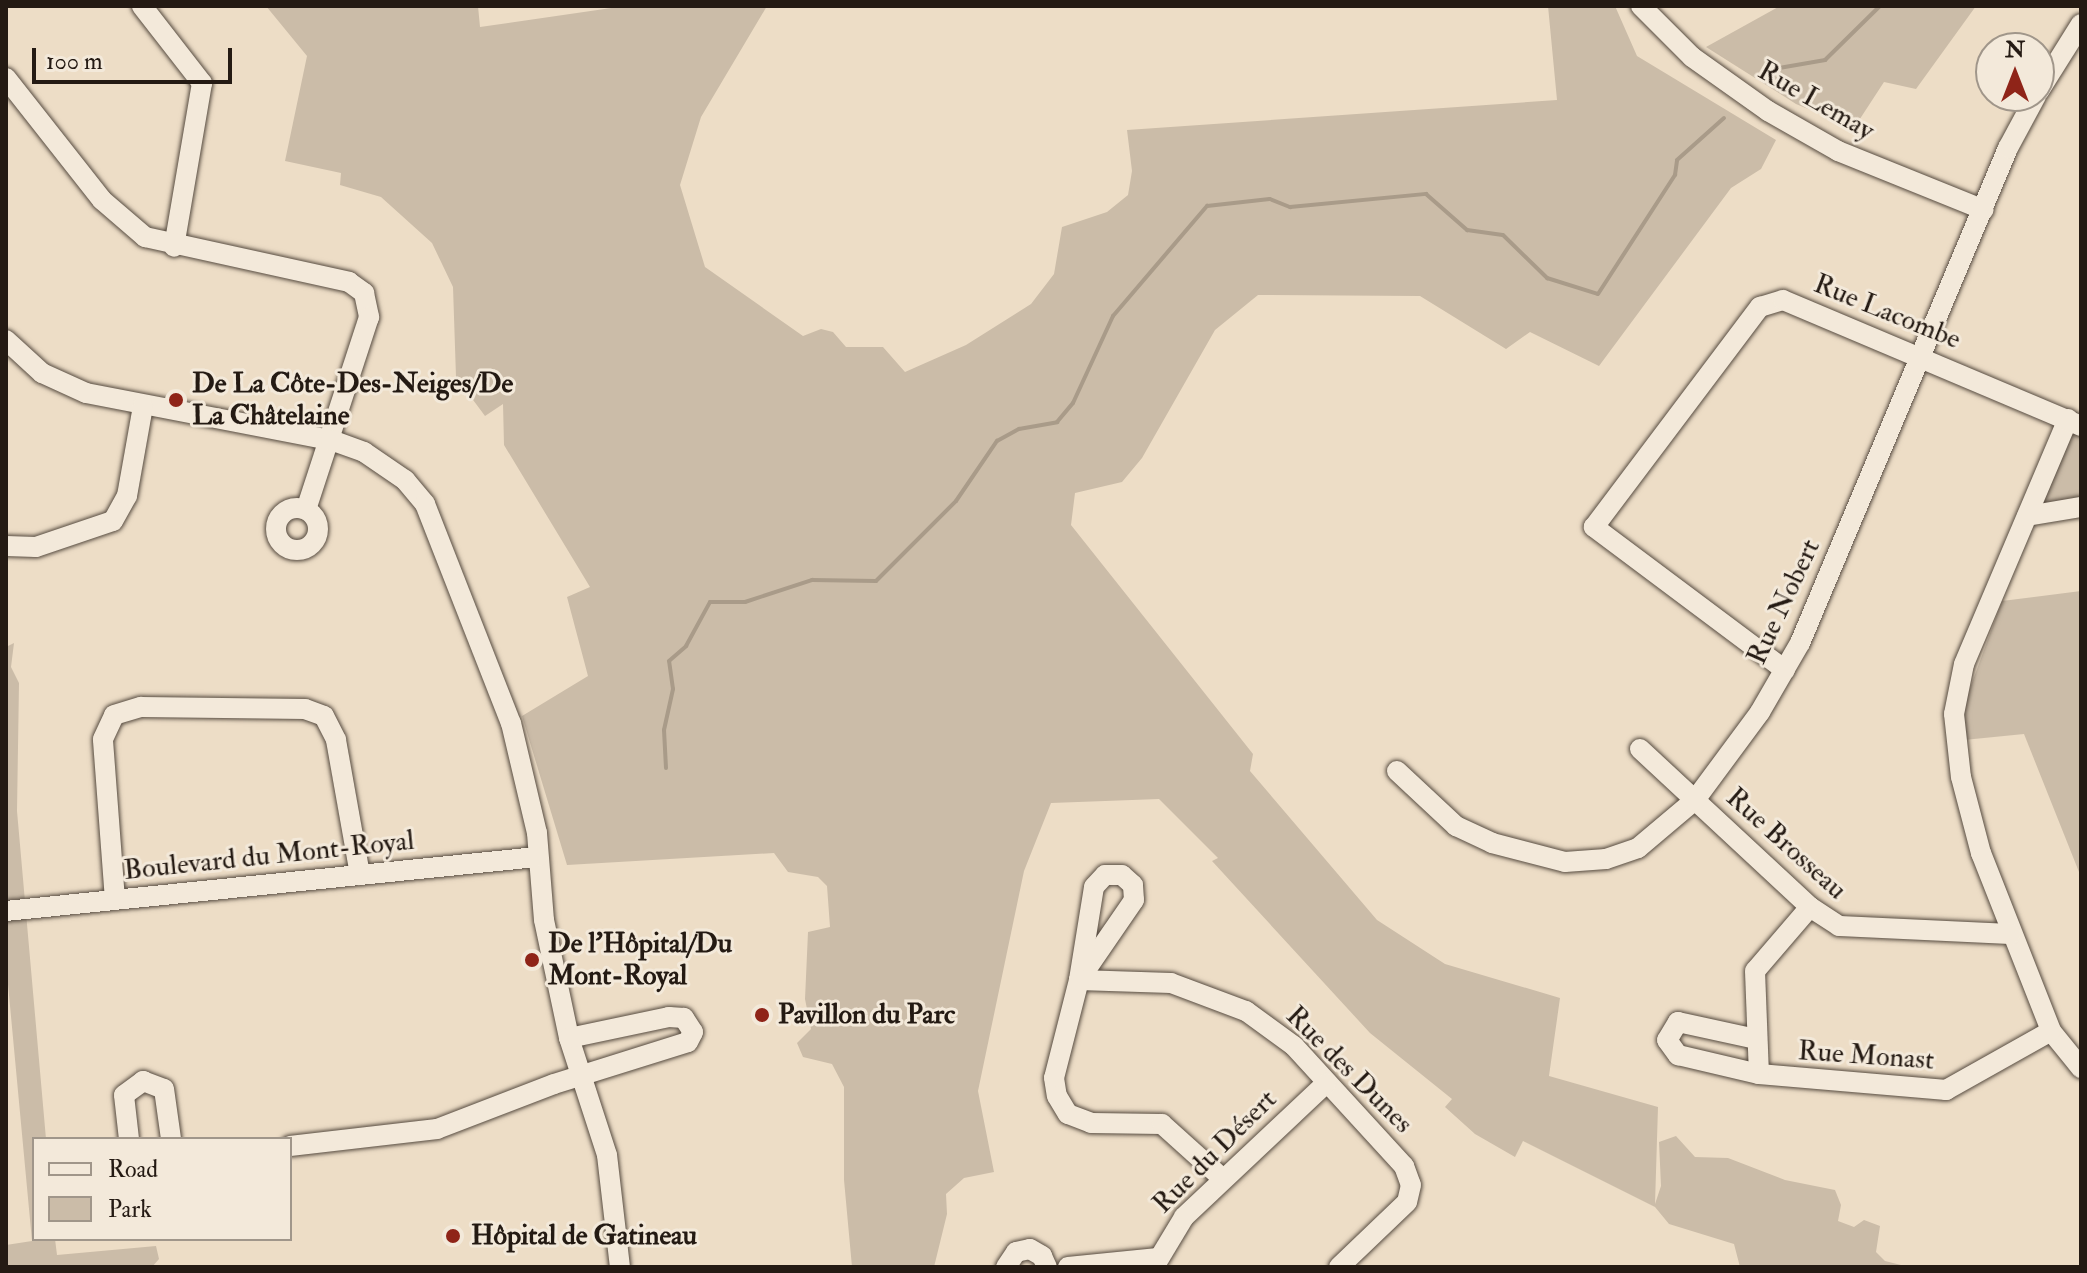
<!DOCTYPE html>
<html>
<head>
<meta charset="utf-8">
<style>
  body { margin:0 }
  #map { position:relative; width:2087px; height:1273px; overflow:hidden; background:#edddc6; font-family:"IM FELL Double Pica",serif }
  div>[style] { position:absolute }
  .green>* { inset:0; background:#cbbca8 }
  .stream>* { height:4px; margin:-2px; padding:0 2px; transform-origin:2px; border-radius:2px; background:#a99b89 }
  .roads { filter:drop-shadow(0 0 2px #564b40) drop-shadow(0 0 2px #564b40) }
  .minor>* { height:20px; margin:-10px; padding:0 10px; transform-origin:10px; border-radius:10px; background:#f3e9da }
  .minor>.ring { margin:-10px; padding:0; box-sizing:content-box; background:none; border:20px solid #f3e9da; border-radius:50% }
  .dots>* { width:22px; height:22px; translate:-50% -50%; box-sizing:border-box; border:4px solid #f3e9da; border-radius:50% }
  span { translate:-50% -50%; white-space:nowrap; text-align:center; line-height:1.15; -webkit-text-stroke:6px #f3e9da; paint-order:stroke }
  .street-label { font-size:28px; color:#241a13 }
  .poi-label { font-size:28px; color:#241a13; font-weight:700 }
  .left { translate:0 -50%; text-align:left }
  .frame { position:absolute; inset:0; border:8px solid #241a13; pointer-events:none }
  .legend { position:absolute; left:32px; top:1137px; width:260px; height:104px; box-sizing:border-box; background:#f3e9da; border:2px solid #a0968a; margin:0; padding:10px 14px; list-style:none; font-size:24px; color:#241a13 }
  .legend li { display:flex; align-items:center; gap:16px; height:40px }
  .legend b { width:40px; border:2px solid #a0968a }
  .north { position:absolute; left:1975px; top:32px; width:80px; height:80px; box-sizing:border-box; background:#f3e9da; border:2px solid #a0968a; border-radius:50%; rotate:0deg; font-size:22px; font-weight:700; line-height:32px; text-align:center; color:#241a13 }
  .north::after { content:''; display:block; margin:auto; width:28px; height:36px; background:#8f2418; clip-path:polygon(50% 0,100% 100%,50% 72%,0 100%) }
  .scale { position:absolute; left:32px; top:48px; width:200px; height:36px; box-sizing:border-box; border:4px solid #241a13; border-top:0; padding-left:10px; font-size:24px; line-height:28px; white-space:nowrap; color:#241a13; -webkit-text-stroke:6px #f3e9da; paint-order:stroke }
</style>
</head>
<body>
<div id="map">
  <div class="green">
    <div style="clip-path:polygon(266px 6px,478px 6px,480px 27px,625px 6px,767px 6px,701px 117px,680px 185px,705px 267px,803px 336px,821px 329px,833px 332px,846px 347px,883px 347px,905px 372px,966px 345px,1031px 304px,1054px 274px,1062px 227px,1107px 212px,1128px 195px,1132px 171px,1127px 130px,1557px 100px,1548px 6px,1615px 6px,1637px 56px,1776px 140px,1761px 169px,1731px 188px,1599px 366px,1530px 332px,1506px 349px,1420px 296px,1258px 295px,1215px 330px,1142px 458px,1122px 482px,1075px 493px,1071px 525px,1253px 754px,1250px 771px,1377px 920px,1445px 964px,1560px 998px,1549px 1076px,1658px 1107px,1655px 1204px,1661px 1186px,1659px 1142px,1676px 1136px,1695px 1157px,1728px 1158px,1785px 1180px,1835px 1190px,1841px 1205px,1838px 1221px,1854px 1227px,1864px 1220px,1880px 1226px,1876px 1252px,1885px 1261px,1909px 1267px,1740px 1267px,1734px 1244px,1669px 1224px,1655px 1207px,1523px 1141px,1515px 1157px,1475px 1134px,1445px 1107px,1452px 1099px,1370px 1033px,1212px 861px,1218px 858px,1159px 799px,1051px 803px,1024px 871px,978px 1091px,994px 1172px,964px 1178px,946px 1194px,947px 1214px,934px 1267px,852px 1267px,844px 1180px,844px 1087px,832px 1064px,803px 1057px,797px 1043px,811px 1029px,805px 999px,808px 932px,830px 927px,827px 886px,818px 877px,788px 872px,774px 853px,567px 865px,522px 716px,588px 676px,567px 597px,590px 587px,504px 445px,503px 404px,485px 416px,456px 377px,453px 287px,432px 243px,381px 197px,340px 185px,341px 173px,285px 161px,307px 56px)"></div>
    <div style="clip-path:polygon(1780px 6px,1976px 6px,1916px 89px,1884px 82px,1854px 128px,1796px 104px,1706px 47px)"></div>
    <div style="clip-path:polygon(2068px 419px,2081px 426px,2081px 507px,2027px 516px)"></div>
    <div style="clip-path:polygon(2081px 591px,2081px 877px,2024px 734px,1964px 740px,1962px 710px,2002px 601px)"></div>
    <div style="clip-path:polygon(14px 643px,11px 667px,19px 683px,17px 811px,46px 1139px,34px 1139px,34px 1239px,55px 1239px,57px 1255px,156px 1246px,159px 1259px,152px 1267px,6px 1267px,6px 1245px,32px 1241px,6px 963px,6px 647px)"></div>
  </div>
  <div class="stream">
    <div style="left:1779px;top:68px;width:47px;rotate:-9.9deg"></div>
    <div style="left:1825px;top:60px;width:77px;rotate:-44.5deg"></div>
    <div style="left:666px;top:768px;width:38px;rotate:-93deg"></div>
    <div style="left:664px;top:730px;width:42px;rotate:-77.6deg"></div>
    <div style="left:673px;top:689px;width:28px;rotate:-98deg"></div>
    <div style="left:669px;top:661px;width:23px;rotate:-41deg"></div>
    <div style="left:686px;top:646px;width:50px;rotate:-61.4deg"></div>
    <div style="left:710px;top:602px;width:35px"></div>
    <div style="left:745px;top:602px;width:71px;rotate:-18.2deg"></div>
    <div style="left:812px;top:580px;width:64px;rotate:0.9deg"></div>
    <div style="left:876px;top:581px;width:113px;rotate:-45deg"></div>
    <div style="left:956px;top:501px;width:73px;rotate:-55.7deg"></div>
    <div style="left:997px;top:441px;width:25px;rotate:-29deg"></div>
    <div style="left:1019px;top:429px;width:39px;rotate:-10deg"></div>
    <div style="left:1057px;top:422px;width:25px;rotate:-50deg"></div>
    <div style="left:1073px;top:403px;width:96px;rotate:-65.3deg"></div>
    <div style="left:1113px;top:316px;width:145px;rotate:-49.5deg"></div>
    <div style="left:1207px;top:206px;width:63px;rotate:-6.3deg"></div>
    <div style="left:1270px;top:199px;width:22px;rotate:22deg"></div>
    <div style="left:1290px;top:207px;width:137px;rotate:-5.5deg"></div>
    <div style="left:1426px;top:194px;width:55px;rotate:41.3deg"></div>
    <div style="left:1467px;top:230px;width:36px;rotate:8deg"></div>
    <div style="left:1503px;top:235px;width:62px;rotate:44.3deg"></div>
    <div style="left:1547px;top:278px;width:53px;rotate:17.4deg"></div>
    <div style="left:1598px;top:294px;width:142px;rotate:-57.1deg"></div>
    <div style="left:1675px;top:175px;width:15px;rotate:-82deg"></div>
    <div style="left:1677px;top:160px;width:63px;rotate:-41.8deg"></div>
  </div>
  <div class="roads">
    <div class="minor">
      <div style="left:142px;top:6px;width:98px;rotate:52.1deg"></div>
      <div style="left:202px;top:83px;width:166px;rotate:99.7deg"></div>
      <div style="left:1641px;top:6px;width:72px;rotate:45deg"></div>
      <div style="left:1692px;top:57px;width:93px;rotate:35.4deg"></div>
      <div style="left:1768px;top:111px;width:81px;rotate:29.7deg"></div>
      <div style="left:1838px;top:151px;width:157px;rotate:22deg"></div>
      <div style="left:6px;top:78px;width:155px;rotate:51.8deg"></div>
      <div style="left:102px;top:200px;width:57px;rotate:40.7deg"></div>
      <div style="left:145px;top:237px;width:209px;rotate:12.4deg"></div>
      <div style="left:349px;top:282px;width:19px;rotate:36deg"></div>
      <div style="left:364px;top:293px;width:25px;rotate:78deg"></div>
      <div style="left:369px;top:317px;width:203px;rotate:108.1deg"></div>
      <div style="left:2039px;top:91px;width:79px;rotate:-57.9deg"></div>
      <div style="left:6px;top:340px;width:49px;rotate:42.5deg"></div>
      <div style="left:42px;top:373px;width:48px;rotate:24.4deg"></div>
      <div style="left:86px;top:393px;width:249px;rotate:10.9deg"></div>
      <div style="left:331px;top:440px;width:35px;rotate:20deg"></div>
      <div style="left:364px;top:452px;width:50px;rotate:34.3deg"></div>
      <div style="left:405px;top:480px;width:31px;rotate:50deg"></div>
      <div style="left:425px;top:504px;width:235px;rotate:68.6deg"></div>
      <div style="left:511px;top:723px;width:113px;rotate:76.7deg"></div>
      <div style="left:537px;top:833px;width:87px;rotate:85.4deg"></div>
      <div style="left:544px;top:920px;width:121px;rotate:78deg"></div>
      <div style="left:569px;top:1038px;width:123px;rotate:72deg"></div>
      <div style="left:607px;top:1155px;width:113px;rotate:83.4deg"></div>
      <div style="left:2068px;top:419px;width:266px;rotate:113deg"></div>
      <div style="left:1964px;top:664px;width:51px;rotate:101.3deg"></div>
      <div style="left:1954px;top:714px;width:63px;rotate:83.7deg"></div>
      <div style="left:1961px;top:777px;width:79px;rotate:75.3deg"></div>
      <div style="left:1981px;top:853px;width:191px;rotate:68.5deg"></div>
      <div style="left:2051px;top:1031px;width:48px;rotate:51deg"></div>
      <div class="ring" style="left:276px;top:508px;width:22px;height:22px"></div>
      <div style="left:2027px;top:516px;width:55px;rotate:-9.5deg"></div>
      <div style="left:6px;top:546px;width:30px;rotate:2deg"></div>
      <div style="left:36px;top:547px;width:81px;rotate:-18.7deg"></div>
      <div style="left:113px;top:521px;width:29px;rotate:-61deg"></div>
      <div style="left:127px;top:496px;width:91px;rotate:-79.9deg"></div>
      <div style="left:1785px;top:670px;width:239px;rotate:-143.2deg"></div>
      <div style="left:1594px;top:527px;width:276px;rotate:-53deg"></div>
      <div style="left:1760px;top:307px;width:24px;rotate:-17deg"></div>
      <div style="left:1783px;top:300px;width:324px;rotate:22.9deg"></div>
      <div style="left:1640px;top:749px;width:232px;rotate:42.9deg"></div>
      <div style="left:1810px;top:907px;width:35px;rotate:33deg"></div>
      <div style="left:1839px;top:926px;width:172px;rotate:2.7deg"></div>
      <div style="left:1397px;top:771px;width:81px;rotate:43deg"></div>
      <div style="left:1456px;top:826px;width:40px;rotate:25deg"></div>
      <div style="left:1492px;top:843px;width:75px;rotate:14.6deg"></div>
      <div style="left:1565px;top:862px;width:41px;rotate:-4.2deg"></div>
      <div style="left:1606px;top:859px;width:34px;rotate:-19deg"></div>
      <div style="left:1638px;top:848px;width:75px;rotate:-40.1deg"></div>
      <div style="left:1695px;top:800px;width:109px;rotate:-53.5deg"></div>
      <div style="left:1760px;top:712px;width:80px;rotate:-59.9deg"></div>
      <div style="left:1800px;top:643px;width:537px;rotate:-67.21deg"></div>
      <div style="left:2008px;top:148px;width:59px;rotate:-61.7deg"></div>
      <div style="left:115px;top:900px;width:161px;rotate:-94.3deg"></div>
      <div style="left:103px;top:739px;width:26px;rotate:-65deg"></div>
      <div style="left:114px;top:715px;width:28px;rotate:-17deg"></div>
      <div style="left:141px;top:707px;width:164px;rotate:0.7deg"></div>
      <div style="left:305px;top:709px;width:20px;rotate:20deg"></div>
      <div style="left:324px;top:716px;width:27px;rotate:63deg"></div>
      <div style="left:336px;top:740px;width:137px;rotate:79.9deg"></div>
      <div style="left:1810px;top:907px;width:84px;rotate:130.7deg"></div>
      <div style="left:1755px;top:971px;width:103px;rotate:87.8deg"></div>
      <div style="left:1759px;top:1074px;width:188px;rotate:4.9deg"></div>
      <div style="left:1946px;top:1090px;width:120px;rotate:-29.3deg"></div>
      <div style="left:6px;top:911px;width:534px;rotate:-5.81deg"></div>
      <div style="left:1079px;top:980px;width:97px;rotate:-55.5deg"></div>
      <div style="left:1134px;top:900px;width:15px;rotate:-94deg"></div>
      <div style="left:1133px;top:885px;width:15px;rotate:-138deg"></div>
      <div style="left:1122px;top:875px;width:17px;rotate:180deg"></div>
      <div style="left:1105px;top:875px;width:16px;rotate:133deg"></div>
      <div style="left:1094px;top:887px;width:94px;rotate:99.2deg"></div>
      <div style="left:1079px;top:980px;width:101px;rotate:104.3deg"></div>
      <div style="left:1054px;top:1078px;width:18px;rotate:81deg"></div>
      <div style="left:1057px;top:1096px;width:21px;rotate:59deg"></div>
      <div style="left:1068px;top:1114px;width:25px;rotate:21deg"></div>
      <div style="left:1091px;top:1123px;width:71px;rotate:0.8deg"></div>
      <div style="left:1162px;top:1124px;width:82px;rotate:42deg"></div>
      <div style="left:1079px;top:980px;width:92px;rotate:1.9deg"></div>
      <div style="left:1171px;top:983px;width:80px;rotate:20.5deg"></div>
      <div style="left:1246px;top:1011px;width:59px;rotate:36.1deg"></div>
      <div style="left:1294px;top:1046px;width:163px;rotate:47.5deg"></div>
      <div style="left:1404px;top:1166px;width:20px;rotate:70deg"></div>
      <div style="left:1411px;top:1185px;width:17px;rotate:103deg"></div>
      <div style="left:1407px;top:1202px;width:94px;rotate:136.3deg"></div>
      <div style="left:1756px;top:1039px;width:80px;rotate:-167.7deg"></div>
      <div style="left:1678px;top:1022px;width:21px;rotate:121deg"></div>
      <div style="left:1667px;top:1040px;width:19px;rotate:54deg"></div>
      <div style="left:1678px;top:1055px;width:83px;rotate:13.2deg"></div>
      <div style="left:129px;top:1139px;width:44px;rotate:-96.5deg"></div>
      <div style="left:124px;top:1095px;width:24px;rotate:-36deg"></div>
      <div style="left:143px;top:1081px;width:22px;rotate:21deg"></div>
      <div style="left:164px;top:1089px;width:50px;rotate:82deg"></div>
      <div style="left:290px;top:1146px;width:148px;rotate:-6.6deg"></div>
      <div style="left:437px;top:1129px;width:125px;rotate:-21deg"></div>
      <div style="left:554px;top:1084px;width:140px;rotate:-17.4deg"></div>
      <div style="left:688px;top:1042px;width:11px;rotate:-63deg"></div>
      <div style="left:693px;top:1032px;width:17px;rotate:-123deg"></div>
      <div style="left:684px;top:1018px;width:15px;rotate:-176deg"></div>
      <div style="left:669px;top:1017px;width:102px;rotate:168.1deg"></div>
      <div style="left:1006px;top:1267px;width:18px;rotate:-56deg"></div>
      <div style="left:1016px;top:1252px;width:14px;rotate:-12deg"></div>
      <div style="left:1030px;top:1249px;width:14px;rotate:30deg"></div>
      <div style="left:1042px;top:1256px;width:12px;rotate:66deg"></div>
      <div style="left:1068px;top:1267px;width:88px;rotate:-5.8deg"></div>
      <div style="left:1154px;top:1267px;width:58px;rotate:-59deg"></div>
      <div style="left:1184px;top:1217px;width:195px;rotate:-43.3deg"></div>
    </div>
  </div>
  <div class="dots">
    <div style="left:176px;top:400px;background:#8f2418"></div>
    <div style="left:532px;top:960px;background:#8f2418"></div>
    <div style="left:762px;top:1015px;background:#8f2418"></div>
    <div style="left:453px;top:1236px;background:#8f2418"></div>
  </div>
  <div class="street-label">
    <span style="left:1816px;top:101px;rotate:30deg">Rue Lemay</span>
    <span style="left:1887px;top:312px;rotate:22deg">Rue Lacombe</span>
    <span style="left:1784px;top:602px;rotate:-65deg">Rue Nobert</span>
    <span style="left:1786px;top:844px;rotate:42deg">Rue Brosseau</span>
    <span style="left:269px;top:856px;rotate:-6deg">Boulevard du Mont-Royal</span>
    <span style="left:1866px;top:1056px;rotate:4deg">Rue Monast</span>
    <span style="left:1349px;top:1070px;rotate:45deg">Rue des Dunes</span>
    <span style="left:1215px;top:1152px;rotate:-45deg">Rue du Désert</span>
  </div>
  <div class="poi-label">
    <span class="left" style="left:192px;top:400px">De La Côte-Des-Neiges/De<br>La Châtelaine</span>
    <span class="left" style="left:548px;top:960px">De l'Hôpital/Du<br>Mont-Royal</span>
    <span class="left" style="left:778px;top:1015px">Pavillon du Parc</span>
    <span class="left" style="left:471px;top:1236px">Hôpital de Gatineau</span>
  </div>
  <div class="frame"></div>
  <ul class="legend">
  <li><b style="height:10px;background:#f3e9da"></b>Road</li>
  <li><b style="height:22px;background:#cbbca8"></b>Park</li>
  </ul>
  <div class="north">N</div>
  <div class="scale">100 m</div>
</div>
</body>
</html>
